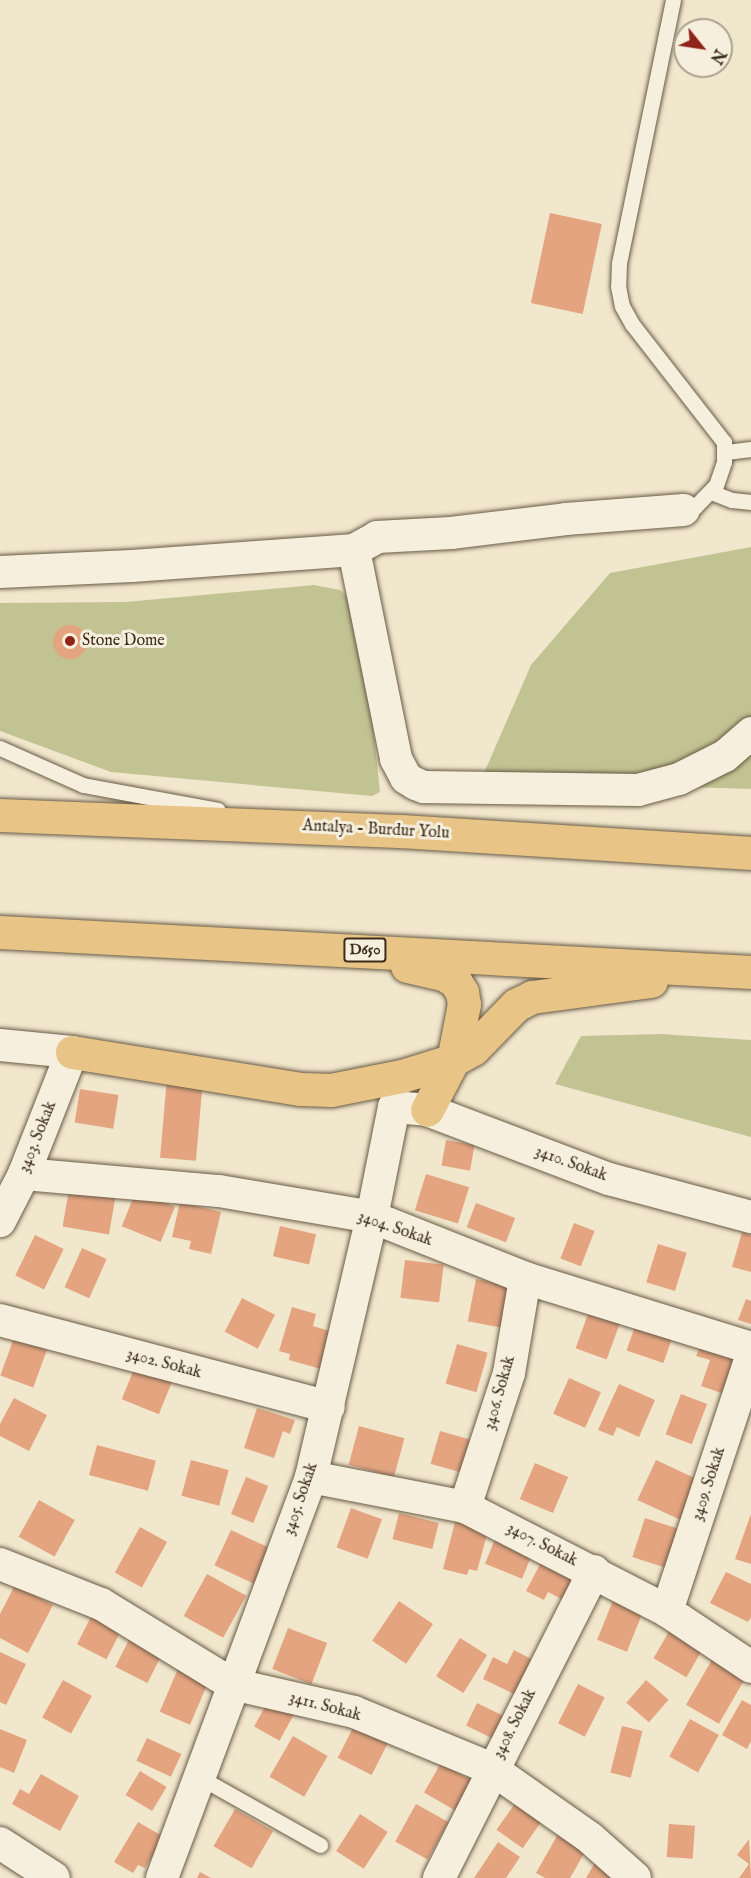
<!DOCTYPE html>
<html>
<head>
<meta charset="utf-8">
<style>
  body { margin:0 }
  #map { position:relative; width:751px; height:1878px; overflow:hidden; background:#f1e7cd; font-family:"IM FELL English",serif }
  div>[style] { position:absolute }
  .green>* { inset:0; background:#c2c393 }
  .building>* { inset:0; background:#e4a480; transform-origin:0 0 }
  .round { border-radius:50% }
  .roads { filter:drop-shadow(0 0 2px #695b46) drop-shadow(0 0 2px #695b46) }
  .lane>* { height:15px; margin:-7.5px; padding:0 7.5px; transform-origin:7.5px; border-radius:7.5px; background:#f6efde }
  .street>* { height:32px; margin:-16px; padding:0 16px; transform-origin:16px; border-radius:16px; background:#f6efde }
  .highway>* { height:33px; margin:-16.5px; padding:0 16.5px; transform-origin:16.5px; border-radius:16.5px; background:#e8c486 }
  .dots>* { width:16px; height:16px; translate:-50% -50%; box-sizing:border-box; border:3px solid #f6efde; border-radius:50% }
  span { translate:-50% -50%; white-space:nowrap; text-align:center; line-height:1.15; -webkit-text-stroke:6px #f6efde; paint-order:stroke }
  .shield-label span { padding:2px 4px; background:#f6efde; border:2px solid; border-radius:4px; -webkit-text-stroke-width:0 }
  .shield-label { font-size:15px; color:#3c2c19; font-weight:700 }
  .poi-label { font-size:16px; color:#3c2c19 }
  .left { translate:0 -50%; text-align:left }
  .street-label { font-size:16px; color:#3c2c19 }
  .north { position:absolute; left:673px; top:18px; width:60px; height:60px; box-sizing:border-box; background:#f6efde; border:2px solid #aca18f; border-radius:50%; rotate:120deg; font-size:16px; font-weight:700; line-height:24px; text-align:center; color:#3c2c19 }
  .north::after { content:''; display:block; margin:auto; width:21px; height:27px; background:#8f2418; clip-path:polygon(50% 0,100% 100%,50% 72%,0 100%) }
</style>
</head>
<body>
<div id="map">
  <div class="green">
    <div style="clip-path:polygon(751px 547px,751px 789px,481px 780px,531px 665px,610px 573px)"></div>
    <div style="clip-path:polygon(314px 585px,340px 590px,352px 601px,369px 687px,380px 792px,372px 796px,111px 772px,0 731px,0 603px,125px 602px)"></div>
    <div style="clip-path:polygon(661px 1034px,751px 1040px,751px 1137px,555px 1084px,581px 1036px)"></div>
  </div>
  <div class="building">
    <div style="left:550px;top:213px;width:53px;height:92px;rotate:12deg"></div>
    <div class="round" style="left:53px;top:625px;width:34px;height:34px"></div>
    <div style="left:167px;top:1078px;width:36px;height:80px;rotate:5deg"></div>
    <div style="left:80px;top:1089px;width:39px;height:34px;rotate:9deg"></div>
    <div style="left:446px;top:1140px;width:29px;height:26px;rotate:10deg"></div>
    <div style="left:426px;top:1174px;width:45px;height:38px;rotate:17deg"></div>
    <div style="left:69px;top:1190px;width:47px;height:37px;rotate:10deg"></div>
    <div style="left:136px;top:1191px;width:42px;height:38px;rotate:22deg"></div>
    <div style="clip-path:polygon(180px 1202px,221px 1212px,211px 1254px,189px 1249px,191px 1241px,172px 1237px)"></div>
    <div style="left:476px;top:1203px;width:42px;height:26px;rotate:21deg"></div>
    <div style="left:574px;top:1223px;width:22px;height:38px;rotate:21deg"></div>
    <div style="left:280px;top:1226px;width:37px;height:31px;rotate:13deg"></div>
    <div style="clip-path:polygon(742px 1232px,751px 1235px,751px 1272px,732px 1267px)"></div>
    <div style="left:35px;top:1235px;width:32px;height:45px;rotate:26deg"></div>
    <div style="left:658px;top:1244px;width:30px;height:40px;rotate:17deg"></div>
    <div style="left:82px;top:1248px;width:27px;height:43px;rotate:24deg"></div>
    <div style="left:405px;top:1260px;width:39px;height:38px;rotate:7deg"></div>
    <div style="left:476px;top:1279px;width:36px;height:43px;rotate:11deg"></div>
    <div style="left:242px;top:1298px;width:37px;height:38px;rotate:27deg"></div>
    <div style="clip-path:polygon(746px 1299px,751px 1301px,751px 1324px,738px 1320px)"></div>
    <div style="left:591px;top:1306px;width:33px;height:45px;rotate:20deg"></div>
    <div style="clip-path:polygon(292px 1307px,316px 1314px,313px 1326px,339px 1334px,328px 1371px,289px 1360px,290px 1354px,279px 1351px)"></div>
    <div style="left:636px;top:1323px;width:39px;height:29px;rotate:19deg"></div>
    <div style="left:14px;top:1338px;width:35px;height:40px;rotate:20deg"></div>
    <div style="clip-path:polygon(702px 1342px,742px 1355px,727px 1395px,701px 1386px,710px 1360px,696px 1356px)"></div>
    <div style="left:457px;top:1344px;width:32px;height:41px;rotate:16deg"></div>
    <div style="left:136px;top:1364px;width:40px;height:38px;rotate:22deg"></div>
    <div style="left:569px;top:1378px;width:35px;height:39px;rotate:24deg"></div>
    <div style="clip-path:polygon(619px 1384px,655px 1400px,639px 1437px,617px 1427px,613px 1436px,598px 1430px)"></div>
    <div style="left:681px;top:1394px;width:28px;height:43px;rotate:21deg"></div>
    <div style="clip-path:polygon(14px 1398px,47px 1415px,29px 1451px,0 1436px,0 1424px)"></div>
    <div style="clip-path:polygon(257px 1408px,295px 1420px,290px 1434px,283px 1431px,274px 1458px,244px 1448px)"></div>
    <div style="left:359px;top:1426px;width:47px;height:40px;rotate:15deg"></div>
    <div style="left:440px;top:1431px;width:32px;height:34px;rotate:16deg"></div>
    <div style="left:97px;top:1445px;width:61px;height:31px;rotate:15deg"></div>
    <div style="left:191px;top:1460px;width:39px;height:37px;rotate:15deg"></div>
    <div style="left:656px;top:1460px;width:52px;height:44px;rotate:25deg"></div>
    <div style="left:535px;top:1463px;width:36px;height:39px;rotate:23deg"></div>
    <div style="left:246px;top:1477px;width:24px;height:40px;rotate:22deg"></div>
    <div style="left:39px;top:1500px;width:41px;height:42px;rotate:29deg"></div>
    <div style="left:351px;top:1508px;width:33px;height:42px;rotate:20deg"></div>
    <div style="left:399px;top:1513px;width:41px;height:27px;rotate:14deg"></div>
    <div style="clip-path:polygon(751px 1514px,751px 1564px,735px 1559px)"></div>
    <div style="left:645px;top:1518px;width:36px;height:41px;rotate:18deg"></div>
    <div style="clip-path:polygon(455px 1522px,488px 1531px,477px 1571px,469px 1569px,467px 1575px,443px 1569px)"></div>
    <div style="left:140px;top:1527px;width:31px;height:52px;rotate:29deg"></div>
    <div style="left:231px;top:1530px;width:44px;height:39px;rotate:25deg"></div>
    <div style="left:497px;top:1534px;width:40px;height:32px;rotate:22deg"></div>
    <div style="clip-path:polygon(546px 1553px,588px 1576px,573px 1605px,548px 1592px,544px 1600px,526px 1591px)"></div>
    <div style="clip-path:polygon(726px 1572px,751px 1584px,751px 1617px,748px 1622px,710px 1603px)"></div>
    <div style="left:207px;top:1574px;width:45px;height:48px;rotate:29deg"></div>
    <div style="clip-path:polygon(15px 1585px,53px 1605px,28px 1653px,0 1638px,0 1614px)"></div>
    <div style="left:614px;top:1598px;width:32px;height:45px;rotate:22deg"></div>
    <div style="left:399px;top:1601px;width:41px;height:48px;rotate:34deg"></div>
    <div style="left:97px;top:1605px;width:33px;height:44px;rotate:27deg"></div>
    <div style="left:288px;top:1628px;width:42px;height:44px;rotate:21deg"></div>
    <div style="left:671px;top:1628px;width:38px;height:35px;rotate:30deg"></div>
    <div style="left:133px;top:1632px;width:36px;height:39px;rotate:27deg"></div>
    <div style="left:460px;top:1638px;width:32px;height:45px;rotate:32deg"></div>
    <div style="clip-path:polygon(514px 1650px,535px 1661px,518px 1696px,483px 1679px,493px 1657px,507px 1664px)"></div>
    <div style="clip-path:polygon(0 1652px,26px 1664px,6px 1705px,0 1702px)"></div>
    <div style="left:713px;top:1658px;width:38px;height:54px;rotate:30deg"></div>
    <div style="left:180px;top:1664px;width:33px;height:52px;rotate:23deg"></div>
    <div style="left:63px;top:1680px;width:33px;height:43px;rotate:29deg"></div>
    <div style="left:646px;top:1680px;width:30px;height:30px;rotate:41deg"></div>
    <div style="left:578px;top:1684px;width:30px;height:44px;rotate:27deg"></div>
    <div style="left:271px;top:1696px;width:29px;height:35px;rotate:29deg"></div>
    <div style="clip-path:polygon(742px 1700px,751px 1705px,751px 1741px,747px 1749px,722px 1735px)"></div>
    <div style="left:477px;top:1703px;width:37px;height:25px;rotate:26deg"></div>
    <div style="left:690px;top:1719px;width:33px;height:43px;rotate:29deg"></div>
    <div style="left:355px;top:1724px;width:38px;height:38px;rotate:27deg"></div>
    <div style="left:622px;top:1726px;width:21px;height:48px;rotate:14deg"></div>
    <div style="clip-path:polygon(0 1729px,27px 1740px,14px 1773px,0 1767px)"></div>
    <div style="left:293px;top:1736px;width:40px;height:47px;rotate:30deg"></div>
    <div style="left:147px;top:1738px;width:38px;height:25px;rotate:25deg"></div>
    <div style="left:441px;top:1763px;width:38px;height:34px;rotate:30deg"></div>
    <div style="left:140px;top:1771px;width:31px;height:28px;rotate:31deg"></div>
    <div style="clip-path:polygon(41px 1774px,79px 1796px,60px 1831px,12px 1804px,20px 1789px,29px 1794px)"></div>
    <div style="left:516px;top:1802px;width:32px;height:34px;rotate:35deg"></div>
    <div style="left:416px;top:1804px;width:37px;height:43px;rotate:29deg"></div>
    <div style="left:235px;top:1809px;width:44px;height:43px;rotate:30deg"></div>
    <div style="left:360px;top:1814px;width:33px;height:44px;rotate:33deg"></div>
    <div style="clip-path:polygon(138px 1822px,164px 1837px,145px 1868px,138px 1865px,133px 1873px,114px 1862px)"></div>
    <div style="left:669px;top:1824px;width:26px;height:33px;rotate:4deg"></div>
    <div style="clip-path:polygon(558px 1834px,586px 1850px,570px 1878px,545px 1878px,536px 1873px)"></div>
    <div style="clip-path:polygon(749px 1839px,751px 1878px,739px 1878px,749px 1864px,737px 1855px)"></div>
    <div style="clip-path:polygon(498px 1842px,520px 1857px,506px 1878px,474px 1878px)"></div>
    <div style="clip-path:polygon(597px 1859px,619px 1878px,586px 1878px)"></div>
    <div style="clip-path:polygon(200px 1872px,211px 1878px,197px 1878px)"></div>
  </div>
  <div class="roads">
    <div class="lane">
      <div style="left:673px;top:0;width:268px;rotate:101.6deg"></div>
      <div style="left:619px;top:263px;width:23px;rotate:92deg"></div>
      <div style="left:618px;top:286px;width:20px;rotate:79deg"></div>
      <div style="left:622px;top:306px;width:21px;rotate:61deg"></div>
      <div style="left:632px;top:324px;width:150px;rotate:52.1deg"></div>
      <div style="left:724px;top:442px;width:20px;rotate:90deg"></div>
      <div style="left:724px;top:462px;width:24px;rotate:109deg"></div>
      <div style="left:716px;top:485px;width:30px;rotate:134deg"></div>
      <div style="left:695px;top:507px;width:11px;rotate:165deg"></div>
      <div style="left:726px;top:452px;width:25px;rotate:-7deg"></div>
      <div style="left:711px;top:492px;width:22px;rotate:21deg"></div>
      <div style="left:732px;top:500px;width:19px;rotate:6deg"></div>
      <div style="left:0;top:748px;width:91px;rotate:24deg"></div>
      <div style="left:83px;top:785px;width:137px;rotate:10.5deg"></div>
      <div style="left:199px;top:1777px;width:139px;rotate:29.3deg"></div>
    </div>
    <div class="street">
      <div style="left:354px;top:550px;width:213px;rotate:78.6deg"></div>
      <div style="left:396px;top:759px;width:21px;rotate:62deg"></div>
      <div style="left:406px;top:778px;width:12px;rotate:31deg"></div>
      <div style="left:416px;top:784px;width:9px;rotate:21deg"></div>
      <div style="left:424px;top:787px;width:214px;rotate:0.8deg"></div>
      <div style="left:638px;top:790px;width:42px;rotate:-15deg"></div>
      <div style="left:679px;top:779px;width:51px;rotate:-26.6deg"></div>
      <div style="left:725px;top:756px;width:35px;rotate:-41deg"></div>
      <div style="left:0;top:572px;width:132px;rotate:-2.6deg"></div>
      <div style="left:132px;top:566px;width:223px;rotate:-4.1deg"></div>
      <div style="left:354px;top:550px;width:26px;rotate:-29deg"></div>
      <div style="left:377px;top:537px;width:74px;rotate:-3.1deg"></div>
      <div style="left:451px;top:533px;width:116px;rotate:-6.9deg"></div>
      <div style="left:566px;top:519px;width:118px;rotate:-4.4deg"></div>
      <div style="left:0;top:1045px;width:72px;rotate:5.6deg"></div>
      <div style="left:72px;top:1052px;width:131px;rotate:111.5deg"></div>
      <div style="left:24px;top:1174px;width:53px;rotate:117.1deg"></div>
      <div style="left:24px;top:1174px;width:196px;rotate:5deg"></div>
      <div style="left:219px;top:1191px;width:155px;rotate:9.6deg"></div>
      <div style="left:372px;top:1217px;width:165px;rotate:21.7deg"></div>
      <div style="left:525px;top:1278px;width:237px;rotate:17.2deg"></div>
      <div style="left:0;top:1320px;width:340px;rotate:14.8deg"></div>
      <div style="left:311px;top:1477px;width:157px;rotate:11deg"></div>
      <div style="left:465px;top:1507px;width:227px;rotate:27.2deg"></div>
      <div style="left:667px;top:1611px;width:101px;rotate:33.7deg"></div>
      <div style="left:465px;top:1507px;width:141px;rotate:-71.8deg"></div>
      <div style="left:509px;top:1373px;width:96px;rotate:-80.4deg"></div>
      <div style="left:0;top:1564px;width:109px;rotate:21.6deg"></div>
      <div style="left:101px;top:1604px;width:153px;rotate:31.4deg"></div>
      <div style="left:232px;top:1684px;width:125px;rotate:12.9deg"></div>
      <div style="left:354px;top:1712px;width:149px;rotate:22.4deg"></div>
      <div style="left:492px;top:1769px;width:120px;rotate:35.1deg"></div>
      <div style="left:590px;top:1838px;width:60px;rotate:41.6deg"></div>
      <div style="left:667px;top:1611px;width:268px;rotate:-71.7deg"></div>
      <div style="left:0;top:1843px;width:64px;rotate:32.9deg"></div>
      <div style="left:162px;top:1878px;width:428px;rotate:-69.6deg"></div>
      <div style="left:311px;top:1477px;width:267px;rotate:-76.8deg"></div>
      <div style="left:372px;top:1217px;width:112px;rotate:-78.7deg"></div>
      <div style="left:394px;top:1107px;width:33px;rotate:5deg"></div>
      <div style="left:427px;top:1110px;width:195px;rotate:20.8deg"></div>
      <div style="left:609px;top:1179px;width:147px;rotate:15deg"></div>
      <div style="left:439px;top:1878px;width:344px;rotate:-63.2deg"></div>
    </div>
    <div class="highway">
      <div style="left:0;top:815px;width:401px;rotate:2.3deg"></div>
      <div style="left:401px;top:831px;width:351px;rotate:3.6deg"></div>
      <div style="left:0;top:932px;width:752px;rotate:3.05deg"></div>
      <div style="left:407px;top:966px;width:39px;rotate:13deg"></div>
      <div style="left:445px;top:975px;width:12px;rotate:31deg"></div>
      <div style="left:455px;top:981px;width:13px;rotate:58deg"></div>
      <div style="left:462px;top:992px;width:12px;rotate:81deg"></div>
      <div style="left:464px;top:1004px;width:57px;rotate:101.1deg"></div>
      <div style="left:453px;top:1060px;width:56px;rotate:117.5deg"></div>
      <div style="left:72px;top:1052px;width:232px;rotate:9.2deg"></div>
      <div style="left:301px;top:1089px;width:30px;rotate:2deg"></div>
      <div style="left:331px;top:1090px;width:72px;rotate:-11.2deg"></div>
      <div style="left:402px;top:1076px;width:53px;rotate:-17.4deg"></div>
      <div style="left:453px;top:1060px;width:23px;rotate:-29deg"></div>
      <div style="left:473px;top:1049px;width:62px;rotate:-45.7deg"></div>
      <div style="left:516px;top:1005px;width:18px;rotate:-27deg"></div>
      <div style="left:532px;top:997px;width:120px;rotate:-7.7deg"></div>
    </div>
  </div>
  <div class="dots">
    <div style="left:70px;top:641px;background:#8f2418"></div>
  </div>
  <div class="shield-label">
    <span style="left:365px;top:950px">D650</span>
  </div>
  <div class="poi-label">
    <span class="left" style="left:82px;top:641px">Stone Dome</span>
  </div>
  <div class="street-label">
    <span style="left:376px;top:830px;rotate:3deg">Antalya - Burdur Yolu</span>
    <span style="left:38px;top:1137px;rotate:-68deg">3403. Sokak</span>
    <span style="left:571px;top:1164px;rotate:20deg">3410. Sokak</span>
    <span style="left:395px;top:1229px;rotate:19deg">3404. Sokak</span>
    <span style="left:164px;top:1364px;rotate:15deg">3402. Sokak</span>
    <span style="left:500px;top:1393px;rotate:-74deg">3406. Sokak</span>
    <span style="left:709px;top:1484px;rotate:-72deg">3409. Sokak</span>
    <span style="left:301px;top:1499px;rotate:-71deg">3405. Sokak</span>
    <span style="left:542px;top:1545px;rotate:27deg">3407. Sokak</span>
    <span style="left:325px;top:1707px;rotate:15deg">3411. Sokak</span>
    <span style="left:515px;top:1724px;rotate:-63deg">3408. Sokak</span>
  </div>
  <div class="north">N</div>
</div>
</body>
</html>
